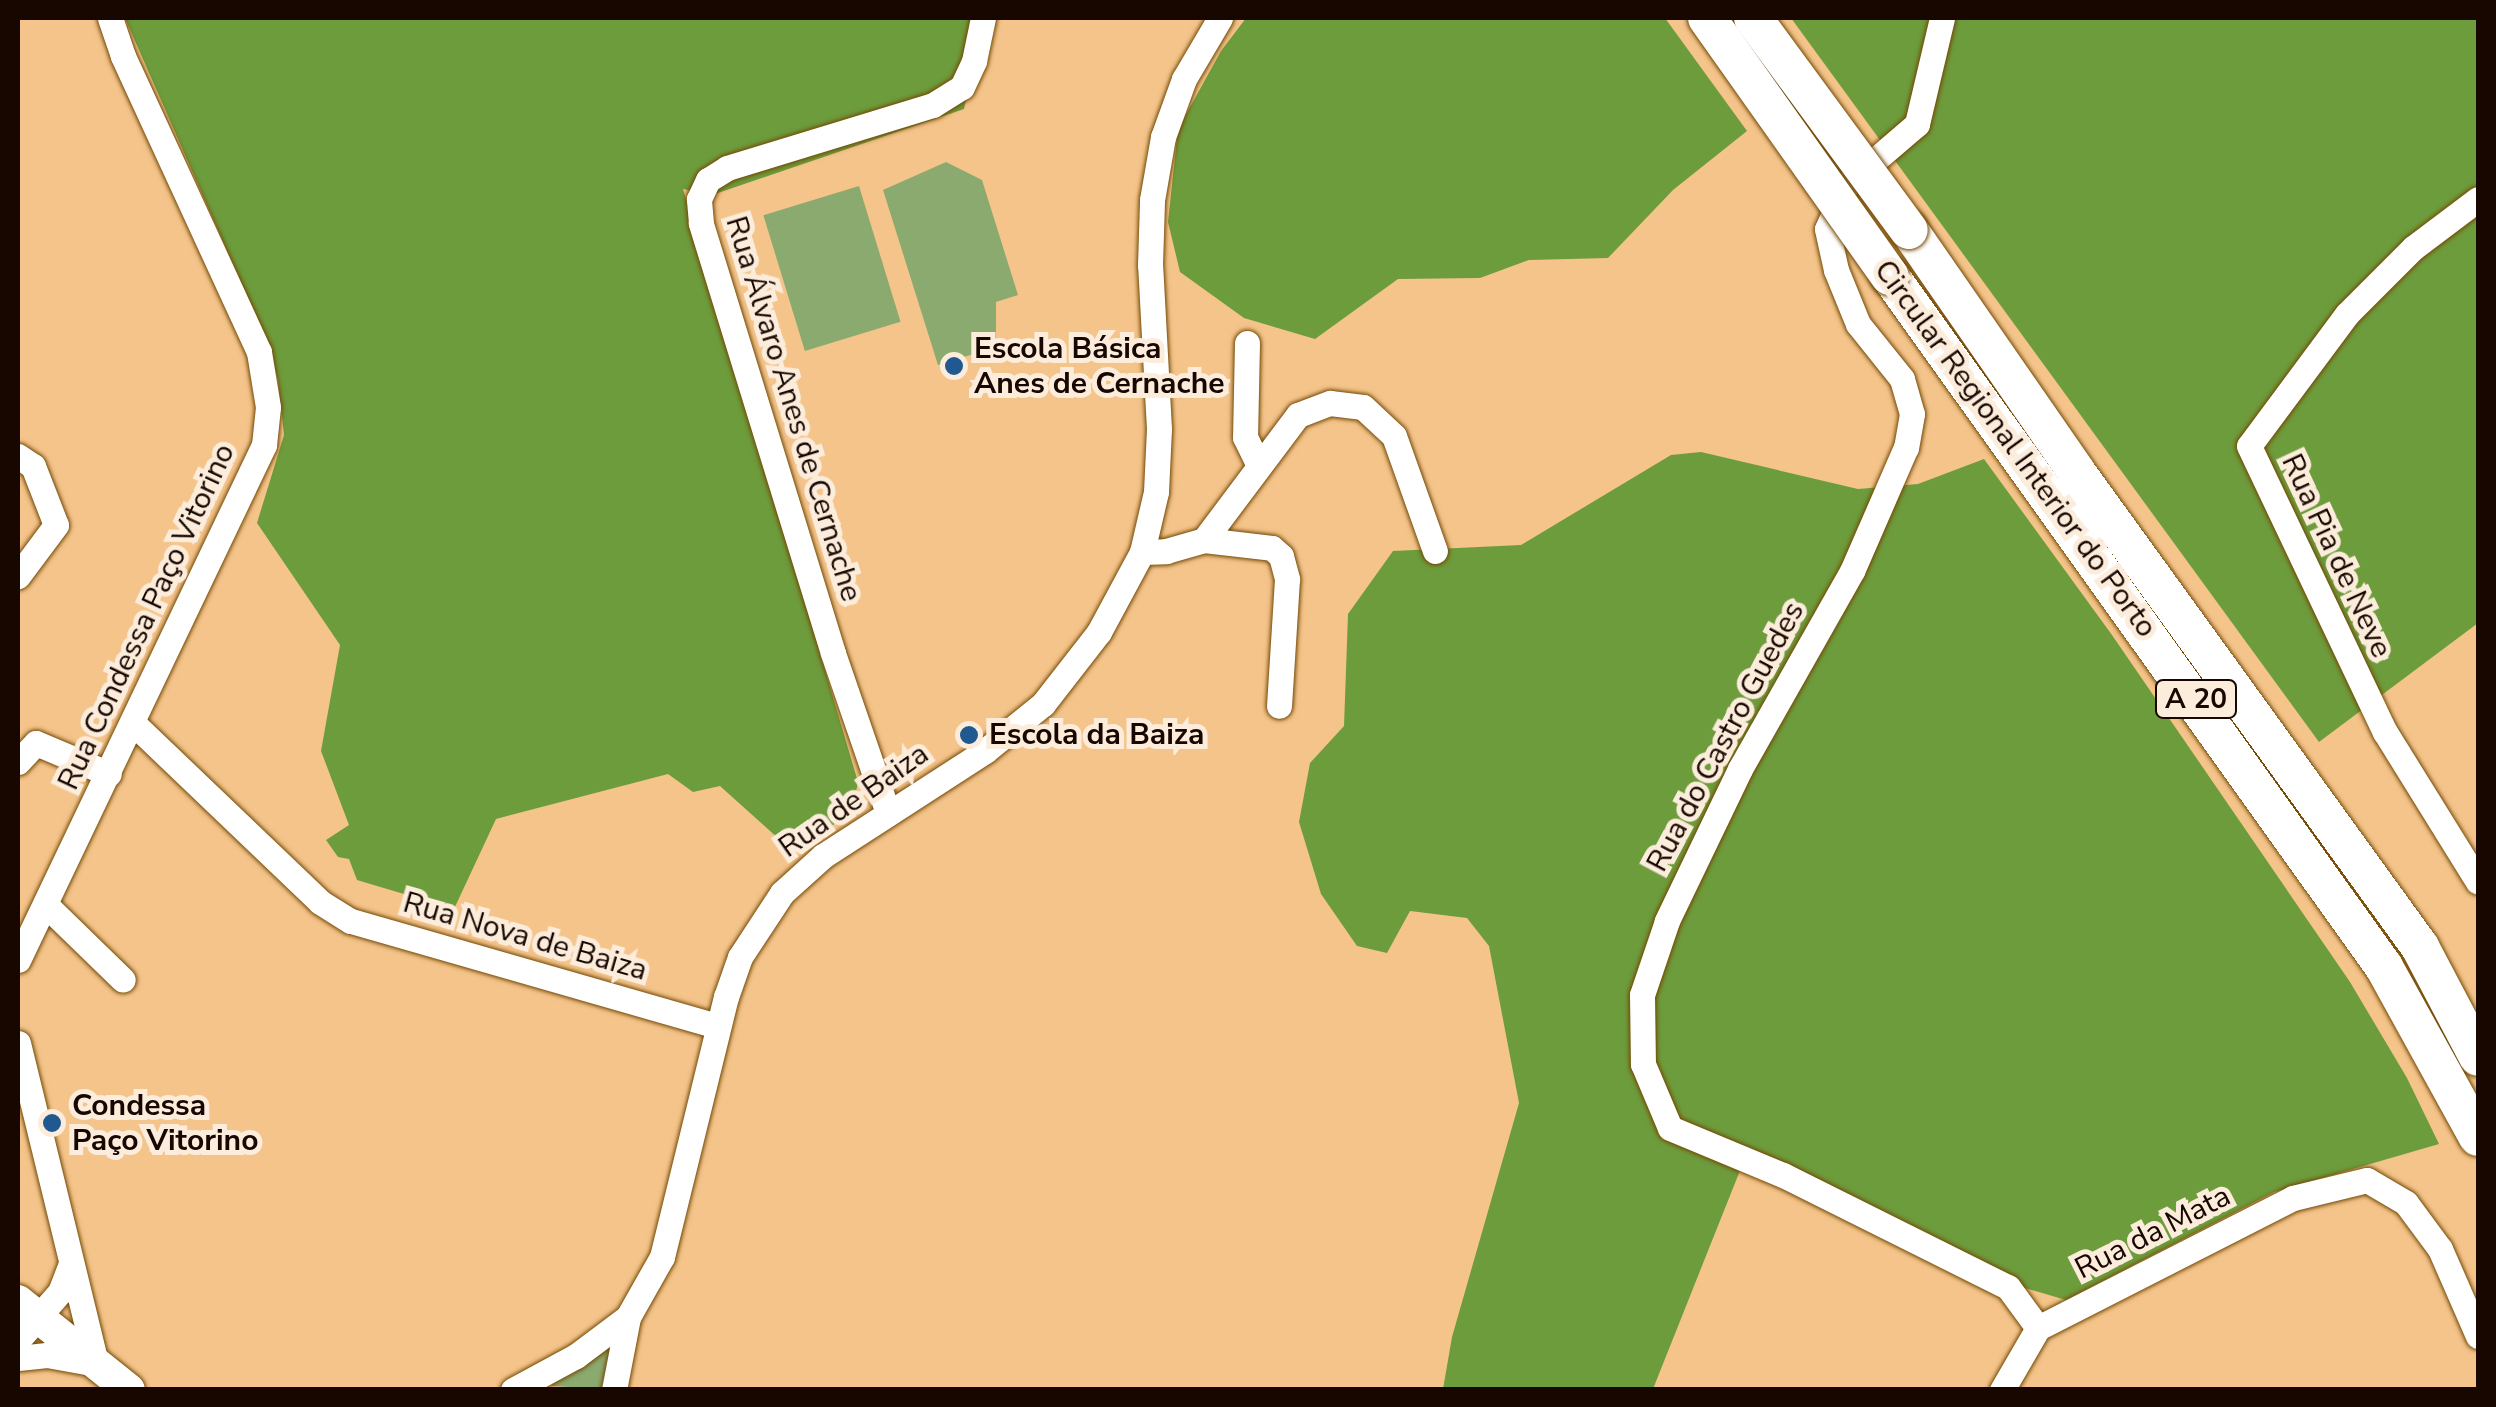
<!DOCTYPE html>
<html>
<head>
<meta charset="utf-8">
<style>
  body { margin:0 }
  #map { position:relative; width:2496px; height:1407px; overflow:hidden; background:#f5c48a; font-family:"Nunito Sans",sans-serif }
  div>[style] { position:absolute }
  .green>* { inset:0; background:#8baa6f; transform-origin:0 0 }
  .forest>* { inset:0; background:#6d9c3c }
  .roads { filter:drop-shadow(0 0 2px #734904) drop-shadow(0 0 2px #734904) }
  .minor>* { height:25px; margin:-12.5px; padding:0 12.5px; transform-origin:12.5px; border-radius:12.5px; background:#fff }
  .major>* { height:32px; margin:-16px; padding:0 16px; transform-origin:16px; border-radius:16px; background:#fff }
  .highway>* { height:38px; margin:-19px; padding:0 19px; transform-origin:19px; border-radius:19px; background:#fff }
  .bridges { filter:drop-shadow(0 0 2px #734904) drop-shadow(0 0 2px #734904) }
  .highway-bridge>* { height:38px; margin:-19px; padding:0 19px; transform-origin:19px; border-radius:19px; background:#fff }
  .dots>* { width:28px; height:28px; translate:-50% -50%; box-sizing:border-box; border:5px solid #fbecdb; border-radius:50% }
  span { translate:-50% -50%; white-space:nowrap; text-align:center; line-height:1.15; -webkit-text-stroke:10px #fbecdb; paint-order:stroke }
  .shield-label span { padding:2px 8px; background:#fbecdb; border:2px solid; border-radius:8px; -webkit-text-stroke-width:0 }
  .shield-label { font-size:28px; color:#170700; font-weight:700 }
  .poi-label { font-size:30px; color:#170700; font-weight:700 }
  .left { translate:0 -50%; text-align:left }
  .street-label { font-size:30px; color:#170700 }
  .frame { position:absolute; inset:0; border:20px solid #170700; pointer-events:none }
</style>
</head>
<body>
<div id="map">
  <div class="green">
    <div style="clip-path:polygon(946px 162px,982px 180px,1018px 295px,996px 302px,996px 347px,938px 365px,883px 190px)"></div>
    <div style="left:859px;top:186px;width:142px;height:100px;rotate:73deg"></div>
    <div style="clip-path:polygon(614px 1341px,601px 1389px,552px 1386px,552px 1384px)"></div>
  </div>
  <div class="forest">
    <div style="clip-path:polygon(125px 18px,985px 18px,964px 109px,712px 195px,683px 189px,858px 782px,852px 812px,798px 849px,788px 847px,720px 786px,693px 792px,668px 774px,496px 819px,454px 909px,357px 880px,349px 859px,338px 857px,326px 840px,349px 825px,321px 751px,340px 645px,257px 523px,284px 435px,278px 380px,268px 344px)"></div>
    <div style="clip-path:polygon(1246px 18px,1665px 18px,1747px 131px,1673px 190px,1608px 258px,1529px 260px,1480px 278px,1398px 279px,1315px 339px,1244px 318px,1180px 272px,1168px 222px,1178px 129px,1221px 51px)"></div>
    <div style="clip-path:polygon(1791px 18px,2478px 18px,2478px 623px,2319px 742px)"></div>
    <div style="clip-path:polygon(1701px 452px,1858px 489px,1918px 484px,1984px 459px,2112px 635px,2350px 982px,2407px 1078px,2439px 1144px,2274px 1192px,2066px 1300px,2025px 1288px,1773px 1160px,1743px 1163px,1653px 1389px,1443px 1389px,1452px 1337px,1519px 1103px,1489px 946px,1467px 918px,1410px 911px,1387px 953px,1357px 946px,1321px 894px,1299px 822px,1310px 763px,1344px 726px,1348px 614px,1393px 551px,1521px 545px,1671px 455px)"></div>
  </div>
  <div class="roads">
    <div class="minor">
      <div style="left:1942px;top:18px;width:109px;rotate:103.3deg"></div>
      <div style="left:1917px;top:124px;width:92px;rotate:139.4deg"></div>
      <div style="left:1847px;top:184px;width:49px;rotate:114deg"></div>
      <div style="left:1827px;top:229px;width:42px;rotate:77.6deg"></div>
      <div style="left:1836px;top:270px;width:58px;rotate:67.8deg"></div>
      <div style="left:1858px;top:324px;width:70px;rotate:51.3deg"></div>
      <div style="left:1902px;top:379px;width:36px;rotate:74deg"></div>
      <div style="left:1912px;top:414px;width:34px;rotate:100deg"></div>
      <div style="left:1906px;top:447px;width:135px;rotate:113.5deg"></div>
      <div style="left:1852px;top:571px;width:227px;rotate:119.5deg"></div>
      <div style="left:1740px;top:769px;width:169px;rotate:115.7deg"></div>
      <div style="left:1667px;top:921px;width:78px;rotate:108.7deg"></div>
      <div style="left:1642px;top:995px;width:69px;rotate:89.2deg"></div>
      <div style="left:1643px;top:1064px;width:69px;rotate:67.1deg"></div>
      <div style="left:1670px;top:1128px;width:122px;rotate:22.6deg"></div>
      <div style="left:1783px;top:1175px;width:251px;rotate:26.5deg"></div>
      <div style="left:2008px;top:1287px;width:51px;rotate:53.8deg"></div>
      <div style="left:2478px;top:199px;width:81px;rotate:143deg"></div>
      <div style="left:2413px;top:248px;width:93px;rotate:135deg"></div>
      <div style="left:2347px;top:314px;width:164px;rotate:126.6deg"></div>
      <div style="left:2249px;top:446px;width:317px;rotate:64.6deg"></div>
      <div style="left:2385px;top:732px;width:176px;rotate:58.2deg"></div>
      <div style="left:1247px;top:343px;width:94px;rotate:91.2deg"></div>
      <div style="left:1245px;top:437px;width:32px;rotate:64deg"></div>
      <div style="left:18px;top:456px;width:18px;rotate:34deg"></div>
      <div style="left:33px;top:466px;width:63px;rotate:68.7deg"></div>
      <div style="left:56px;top:525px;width:64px;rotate:126.7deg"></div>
      <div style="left:1204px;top:540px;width:68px;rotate:6.7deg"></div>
      <div style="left:1272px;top:548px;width:12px;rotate:42deg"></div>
      <div style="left:1281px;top:556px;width:24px;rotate:75deg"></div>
      <div style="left:1287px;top:579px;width:127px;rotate:93.6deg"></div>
      <div style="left:1142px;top:552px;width:24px;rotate:-2deg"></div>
      <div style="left:1166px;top:551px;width:40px;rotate:-16deg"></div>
      <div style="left:1204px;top:540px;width:156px;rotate:-53.1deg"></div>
      <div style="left:1298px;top:415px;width:34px;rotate:-21deg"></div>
      <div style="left:1330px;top:403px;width:33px;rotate:7deg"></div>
      <div style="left:1363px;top:407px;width:42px;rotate:43.1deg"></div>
      <div style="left:1394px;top:436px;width:122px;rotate:70.4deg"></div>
      <div style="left:133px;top:723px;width:259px;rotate:43.7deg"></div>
      <div style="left:320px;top:902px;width:36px;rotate:32deg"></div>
      <div style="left:351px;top:921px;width:380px;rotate:16deg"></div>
      <div style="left:18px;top:762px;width:26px;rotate:-47deg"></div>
      <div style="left:36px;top:743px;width:79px;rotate:23deg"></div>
      <div style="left:888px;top:813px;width:169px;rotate:-109deg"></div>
      <div style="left:833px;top:653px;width:450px;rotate:-107.1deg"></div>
      <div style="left:701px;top:223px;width:24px;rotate:-95deg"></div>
      <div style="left:699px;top:199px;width:21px;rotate:-65deg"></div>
      <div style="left:708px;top:180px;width:22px;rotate:-32deg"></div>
      <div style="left:727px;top:168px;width:215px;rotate:-17deg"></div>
      <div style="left:933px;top:105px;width:34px;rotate:-32deg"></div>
      <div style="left:962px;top:87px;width:29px;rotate:-65deg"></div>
      <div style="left:974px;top:61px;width:44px;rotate:-78.2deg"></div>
      <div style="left:46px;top:905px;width:107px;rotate:44.2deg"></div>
      <div style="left:18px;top:960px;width:571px;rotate:-64.47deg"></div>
      <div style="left:264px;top:445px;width:38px;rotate:-84deg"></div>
      <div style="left:268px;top:407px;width:56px;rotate:-99.3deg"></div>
      <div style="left:259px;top:352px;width:326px;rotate:-114.7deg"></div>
      <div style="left:123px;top:56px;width:40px;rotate:-108.9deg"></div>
      <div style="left:18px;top:1043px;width:330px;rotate:76.3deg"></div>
      <div style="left:18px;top:1340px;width:64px;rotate:-48.8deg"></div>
      <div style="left:60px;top:1292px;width:28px;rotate:-69deg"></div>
      <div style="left:18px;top:1358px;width:29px;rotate:-6deg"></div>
      <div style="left:47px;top:1355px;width:45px;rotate:10.3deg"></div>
      <div style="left:513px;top:1390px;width:72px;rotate:-28.4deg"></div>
      <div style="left:576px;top:1356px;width:65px;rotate:-36.9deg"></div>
      <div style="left:628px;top:1317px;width:69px;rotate:-60.5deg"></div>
      <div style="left:662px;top:1257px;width:268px;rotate:-76.2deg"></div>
      <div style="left:726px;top:997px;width:42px;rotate:-70.7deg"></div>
      <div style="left:740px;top:957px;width:77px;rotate:-56.7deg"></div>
      <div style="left:782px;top:893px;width:55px;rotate:-42.1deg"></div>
      <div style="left:823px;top:856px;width:193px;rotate:-32.9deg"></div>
      <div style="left:985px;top:751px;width:75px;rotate:-39deg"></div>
      <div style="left:1043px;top:704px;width:91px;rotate:-52.1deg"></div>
      <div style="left:1099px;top:632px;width:91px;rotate:-61.7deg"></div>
      <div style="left:1142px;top:552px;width:62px;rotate:-76.9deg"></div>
      <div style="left:1156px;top:492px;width:63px;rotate:-87.3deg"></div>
      <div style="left:1159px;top:429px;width:164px;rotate:-93.1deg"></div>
      <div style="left:1150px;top:265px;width:65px;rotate:-88.2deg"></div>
      <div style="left:1152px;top:200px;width:64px;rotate:-80.1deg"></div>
      <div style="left:1163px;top:137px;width:62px;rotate:-70.1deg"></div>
      <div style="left:1184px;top:79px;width:71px;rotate:-59.5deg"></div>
      <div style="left:614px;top:1390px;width:74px;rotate:-79.1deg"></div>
      <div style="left:2002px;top:1390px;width:72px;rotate:-59.9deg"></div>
      <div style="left:2038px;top:1328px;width:286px;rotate:-27deg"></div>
      <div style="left:2293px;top:1198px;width:76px;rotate:-13.7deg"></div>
      <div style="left:2367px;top:1180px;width:45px;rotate:30.5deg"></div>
      <div style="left:2406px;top:1203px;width:57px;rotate:53.5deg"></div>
      <div style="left:2440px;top:1249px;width:95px;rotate:66.4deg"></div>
    </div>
    <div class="major">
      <div style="left:18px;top:1301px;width:142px;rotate:38.7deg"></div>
    </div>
    <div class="highway">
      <div style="left:1909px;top:230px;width:292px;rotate:55.3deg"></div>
      <div style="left:2075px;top:470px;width:589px;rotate:54.12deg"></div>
      <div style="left:2420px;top:947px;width:124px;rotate:62.2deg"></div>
      <div style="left:1890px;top:276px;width:849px;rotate:54.44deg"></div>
      <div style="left:2384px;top:967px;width:194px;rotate:61.1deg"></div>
    </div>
  </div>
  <div class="bridges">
    <div class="highway-bridge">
      <div style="left:1707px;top:18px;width:316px;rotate:54.7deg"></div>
      <div style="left:1753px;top:18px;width:263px;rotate:53.7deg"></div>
    </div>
  </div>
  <div class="dots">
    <div style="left:954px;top:366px;background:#205890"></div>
    <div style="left:969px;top:735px;background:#205890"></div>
    <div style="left:52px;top:1123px;background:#205890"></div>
  </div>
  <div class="shield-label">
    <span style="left:2196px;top:699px">A 20</span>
  </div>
  <div class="poi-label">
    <span class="left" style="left:974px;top:366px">Escola Básica<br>Anes de Cernache</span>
    <span class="left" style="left:989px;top:735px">Escola da Baiza</span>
    <span class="left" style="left:72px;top:1123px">Condessa<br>Paço Vitorino</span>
  </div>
  <div class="street-label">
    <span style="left:793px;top:409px;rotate:73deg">Rua Álvaro Anes de Cernache</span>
    <span style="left:2015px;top:449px;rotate:54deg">Circular Regional Interior do Porto</span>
    <span style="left:2336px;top:556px;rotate:65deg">Rua Pia de Neve</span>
    <span style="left:147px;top:617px;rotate:-65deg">Rua Condessa Paço Vitorino</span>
    <span style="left:1726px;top:737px;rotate:-62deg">Rua do Castro Guedes</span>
    <span style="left:854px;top:801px;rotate:-35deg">Rua de Baiza</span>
    <span style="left:525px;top:937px;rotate:16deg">Rua Nova de Baiza</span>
    <span style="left:2153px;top:1233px;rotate:-27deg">Rua da Mata</span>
  </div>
  <div class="frame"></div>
</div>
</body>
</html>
